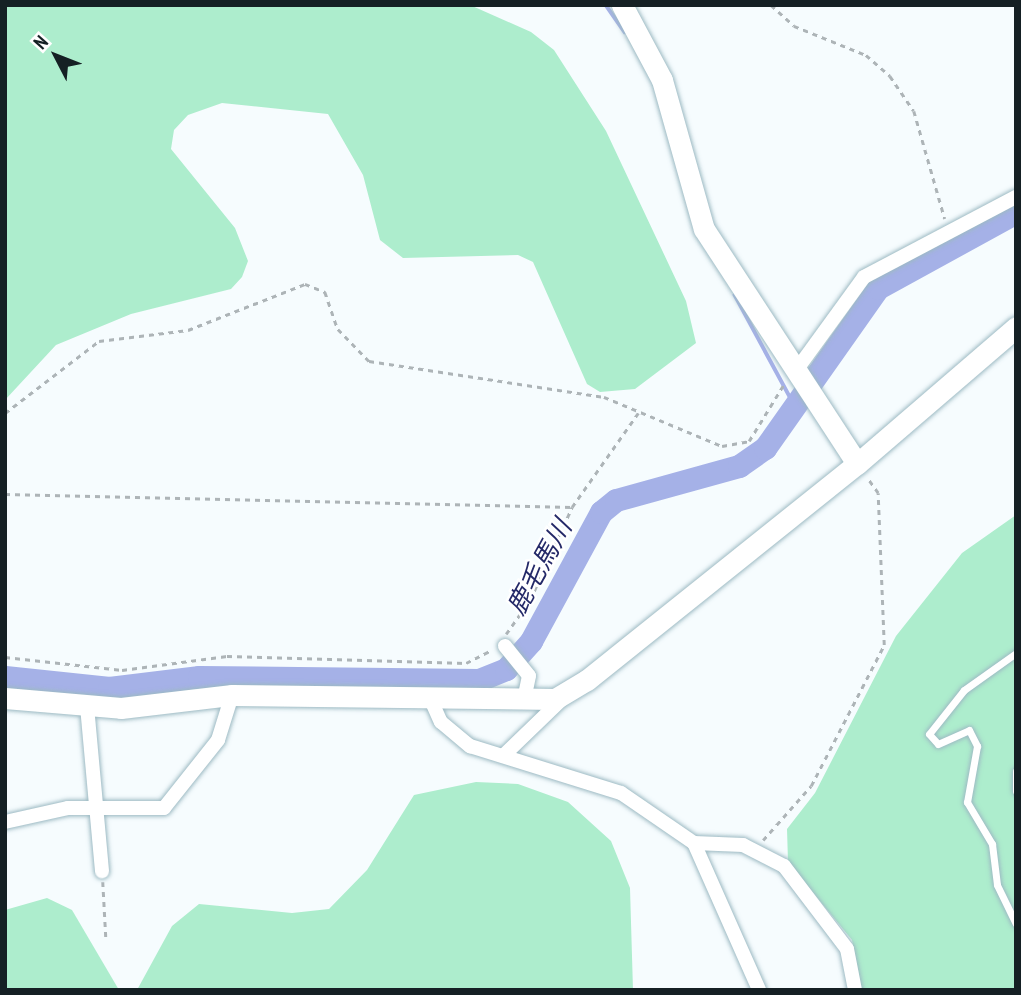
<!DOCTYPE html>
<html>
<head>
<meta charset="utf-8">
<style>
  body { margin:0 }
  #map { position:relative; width:1021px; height:995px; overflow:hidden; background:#f6fcfe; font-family:"PT Sans Narrow","Noto Sans JP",sans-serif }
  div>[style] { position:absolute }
  .green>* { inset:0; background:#adedcd }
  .stream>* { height:3.5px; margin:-1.75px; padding:0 1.75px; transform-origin:1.75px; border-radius:1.75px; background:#a5b1e7 }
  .river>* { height:23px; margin:-11.5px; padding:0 11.5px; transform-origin:11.5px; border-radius:11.5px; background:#a5b1e7 }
  .path>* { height:2.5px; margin-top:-1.25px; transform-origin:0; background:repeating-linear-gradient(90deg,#adb4b7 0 5px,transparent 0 10px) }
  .roads { filter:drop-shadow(0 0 2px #9dbac3) drop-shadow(0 0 2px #9dbac3) }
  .lane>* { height:7px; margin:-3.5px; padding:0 3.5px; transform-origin:3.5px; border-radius:3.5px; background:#fff }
  .street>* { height:14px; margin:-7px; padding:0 7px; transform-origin:7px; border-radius:7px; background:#fff }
  .secondary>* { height:21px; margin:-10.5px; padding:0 10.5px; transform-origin:10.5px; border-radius:10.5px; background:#fff }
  span { translate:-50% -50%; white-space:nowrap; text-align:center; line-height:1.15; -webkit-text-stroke:5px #fff; paint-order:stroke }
  .water-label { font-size:26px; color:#242968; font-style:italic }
  .frame { position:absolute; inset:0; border:7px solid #152024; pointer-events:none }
  .north { position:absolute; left:21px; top:21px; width:70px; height:70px; -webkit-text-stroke:5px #fff; paint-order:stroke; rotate:312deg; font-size:19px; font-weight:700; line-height:28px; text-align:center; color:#152024 }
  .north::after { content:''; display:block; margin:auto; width:24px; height:32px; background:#152024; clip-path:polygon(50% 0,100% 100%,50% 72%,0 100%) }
</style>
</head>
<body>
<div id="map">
  <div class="green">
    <div style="clip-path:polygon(5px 5px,470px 5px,531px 32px,554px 50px,606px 131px,686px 301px,696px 343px,635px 389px,600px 392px,587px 384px,533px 262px,518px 255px,403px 258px,380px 240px,363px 175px,328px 114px,222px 103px,188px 115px,174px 130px,171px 149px,235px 228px,248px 261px,242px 277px,231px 289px,131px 314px,56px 345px,5px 400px)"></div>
    <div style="clip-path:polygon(1016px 515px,1016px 990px,862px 990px,852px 940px,788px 862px,787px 829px,815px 793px,896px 636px,962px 553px)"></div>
    <div style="clip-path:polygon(476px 782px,518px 784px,568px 802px,611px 841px,630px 888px,633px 990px,137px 990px,172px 926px,199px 904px,292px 913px,329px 909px,367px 870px,414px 795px)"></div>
    <div style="clip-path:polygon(47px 898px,72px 910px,119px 990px,5px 990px,5px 910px)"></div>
  </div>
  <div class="stream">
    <div style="left:606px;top:5px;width:33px;rotate:55deg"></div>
    <div style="left:735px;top:295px;width:124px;rotate:61.6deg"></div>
  </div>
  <div class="river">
    <div style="left:5px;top:677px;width:105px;rotate:6deg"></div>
    <div style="left:109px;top:688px;width:91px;rotate:-7deg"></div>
    <div style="left:199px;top:677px;width:280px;rotate:0.6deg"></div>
    <div style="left:479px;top:680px;width:29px;rotate:-22deg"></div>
    <div style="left:506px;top:669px;width:38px;rotate:-48deg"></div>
    <div style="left:531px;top:641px;width:147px;rotate:-61.5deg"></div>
    <div style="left:601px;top:512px;width:19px;rotate:-39deg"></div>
    <div style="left:616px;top:500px;width:128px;rotate:-15.5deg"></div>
    <div style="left:739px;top:466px;width:32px;rotate:-35deg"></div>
    <div style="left:765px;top:448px;width:196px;rotate:-54.8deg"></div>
    <div style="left:878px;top:288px;width:158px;rotate:-28.8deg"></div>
  </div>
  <div class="path">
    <div style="left:771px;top:5px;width:31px;rotate:42deg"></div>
    <div style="left:794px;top:26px;width:78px;rotate:21.9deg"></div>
    <div style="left:866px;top:55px;width:32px;rotate:41deg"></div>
    <div style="left:890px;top:76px;width:42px;rotate:55.6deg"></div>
    <div style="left:914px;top:111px;width:112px;rotate:74deg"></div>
    <div style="left:5px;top:413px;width:118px;rotate:-37.5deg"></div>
    <div style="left:99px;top:341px;width:90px;rotate:-7deg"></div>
    <div style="left:188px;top:330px;width:126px;rotate:-21.5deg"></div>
    <div style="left:305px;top:284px;width:22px;rotate:22deg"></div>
    <div style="left:325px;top:292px;width:39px;rotate:71deg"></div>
    <div style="left:338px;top:329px;width:45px;rotate:45.9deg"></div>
    <div style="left:369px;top:361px;width:238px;rotate:8.7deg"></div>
    <div style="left:604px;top:397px;width:128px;rotate:22.6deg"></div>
    <div style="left:722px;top:446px;width:27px;rotate:-10deg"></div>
    <div style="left:749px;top:441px;width:67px;rotate:-58.4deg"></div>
    <div style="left:5px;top:494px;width:567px;rotate:1.31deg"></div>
    <div style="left:506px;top:634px;width:42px;rotate:-54.8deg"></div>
    <div style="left:530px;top:600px;width:102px;rotate:-65.7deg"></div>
    <div style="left:572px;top:507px;width:115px;rotate:-54.9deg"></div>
    <div style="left:5px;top:657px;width:118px;rotate:6.3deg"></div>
    <div style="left:122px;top:670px;width:106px;rotate:-7.6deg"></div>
    <div style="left:227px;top:656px;width:239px;rotate:1.7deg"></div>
    <div style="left:466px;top:663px;width:29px;rotate:-27deg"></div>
    <div style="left:763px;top:840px;width:72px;rotate:-48.4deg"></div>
    <div style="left:811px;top:786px;width:159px;rotate:-62.6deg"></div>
    <div style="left:884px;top:645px;width:152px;rotate:-92.3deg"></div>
    <div style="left:878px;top:493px;width:19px;rotate:-126deg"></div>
    <div style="left:103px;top:882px;width:56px;rotate:86.9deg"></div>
  </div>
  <div class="roads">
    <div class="lane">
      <div style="left:1016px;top:653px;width:64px;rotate:144.6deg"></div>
      <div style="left:964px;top:690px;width:56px;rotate:128.5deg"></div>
      <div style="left:929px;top:734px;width:13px;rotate:48deg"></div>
      <div style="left:938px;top:744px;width:34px;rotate:-24deg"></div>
      <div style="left:969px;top:730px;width:18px;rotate:63deg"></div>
      <div style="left:977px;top:746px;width:57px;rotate:100.1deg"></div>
      <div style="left:967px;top:802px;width:49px;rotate:59.2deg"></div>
      <div style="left:992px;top:844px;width:41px;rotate:83deg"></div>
      <div style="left:997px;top:885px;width:43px;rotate:64deg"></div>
      <div style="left:1016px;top:771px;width:20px;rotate:90deg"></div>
    </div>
    <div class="street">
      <div style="left:795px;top:372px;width:117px;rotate:-54deg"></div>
      <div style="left:864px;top:277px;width:172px;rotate:-27.8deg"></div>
      <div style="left:505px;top:646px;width:38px;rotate:51deg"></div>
      <div style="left:529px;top:676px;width:25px;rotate:102deg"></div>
      <div style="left:431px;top:700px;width:24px;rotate:66deg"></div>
      <div style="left:441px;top:722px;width:38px;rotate:40deg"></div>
      <div style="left:470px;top:746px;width:158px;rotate:17.3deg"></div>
      <div style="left:621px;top:793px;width:88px;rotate:34.4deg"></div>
      <div style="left:694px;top:843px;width:161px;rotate:66.1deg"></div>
      <div style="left:87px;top:706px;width:166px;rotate:84.8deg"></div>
      <div style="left:503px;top:756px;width:85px;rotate:-44deg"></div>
      <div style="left:5px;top:822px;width:65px;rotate:-12.5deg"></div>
      <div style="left:68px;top:808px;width:96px"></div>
      <div style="left:164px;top:808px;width:87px;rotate:-51.5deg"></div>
      <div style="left:218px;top:740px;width:47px;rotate:-72.7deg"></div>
      <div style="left:694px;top:843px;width:49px;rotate:2.3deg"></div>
      <div style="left:743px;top:845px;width:46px;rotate:27.1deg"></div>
      <div style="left:784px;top:866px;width:104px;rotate:52.8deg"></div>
      <div style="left:847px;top:949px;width:42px;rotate:79deg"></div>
    </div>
    <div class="secondary">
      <div style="left:622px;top:5px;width:85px;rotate:61.9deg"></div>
      <div style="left:662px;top:80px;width:155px;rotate:74.3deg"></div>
      <div style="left:704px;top:229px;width:280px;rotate:56.9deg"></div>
      <div style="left:5px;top:698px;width:116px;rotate:4.9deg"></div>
      <div style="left:121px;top:708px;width:112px;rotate:-6.7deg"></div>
      <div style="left:232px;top:695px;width:323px;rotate:0.7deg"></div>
      <div style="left:555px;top:699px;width:37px;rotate:-31deg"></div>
      <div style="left:587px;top:680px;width:346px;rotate:-38.7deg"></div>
      <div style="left:857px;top:464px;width:210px;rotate:-40.7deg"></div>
    </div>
  </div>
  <div class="water-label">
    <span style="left:539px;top:567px;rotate:-61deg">鹿毛馬川</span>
  </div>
  <div class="frame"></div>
  <div class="north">N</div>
</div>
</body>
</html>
